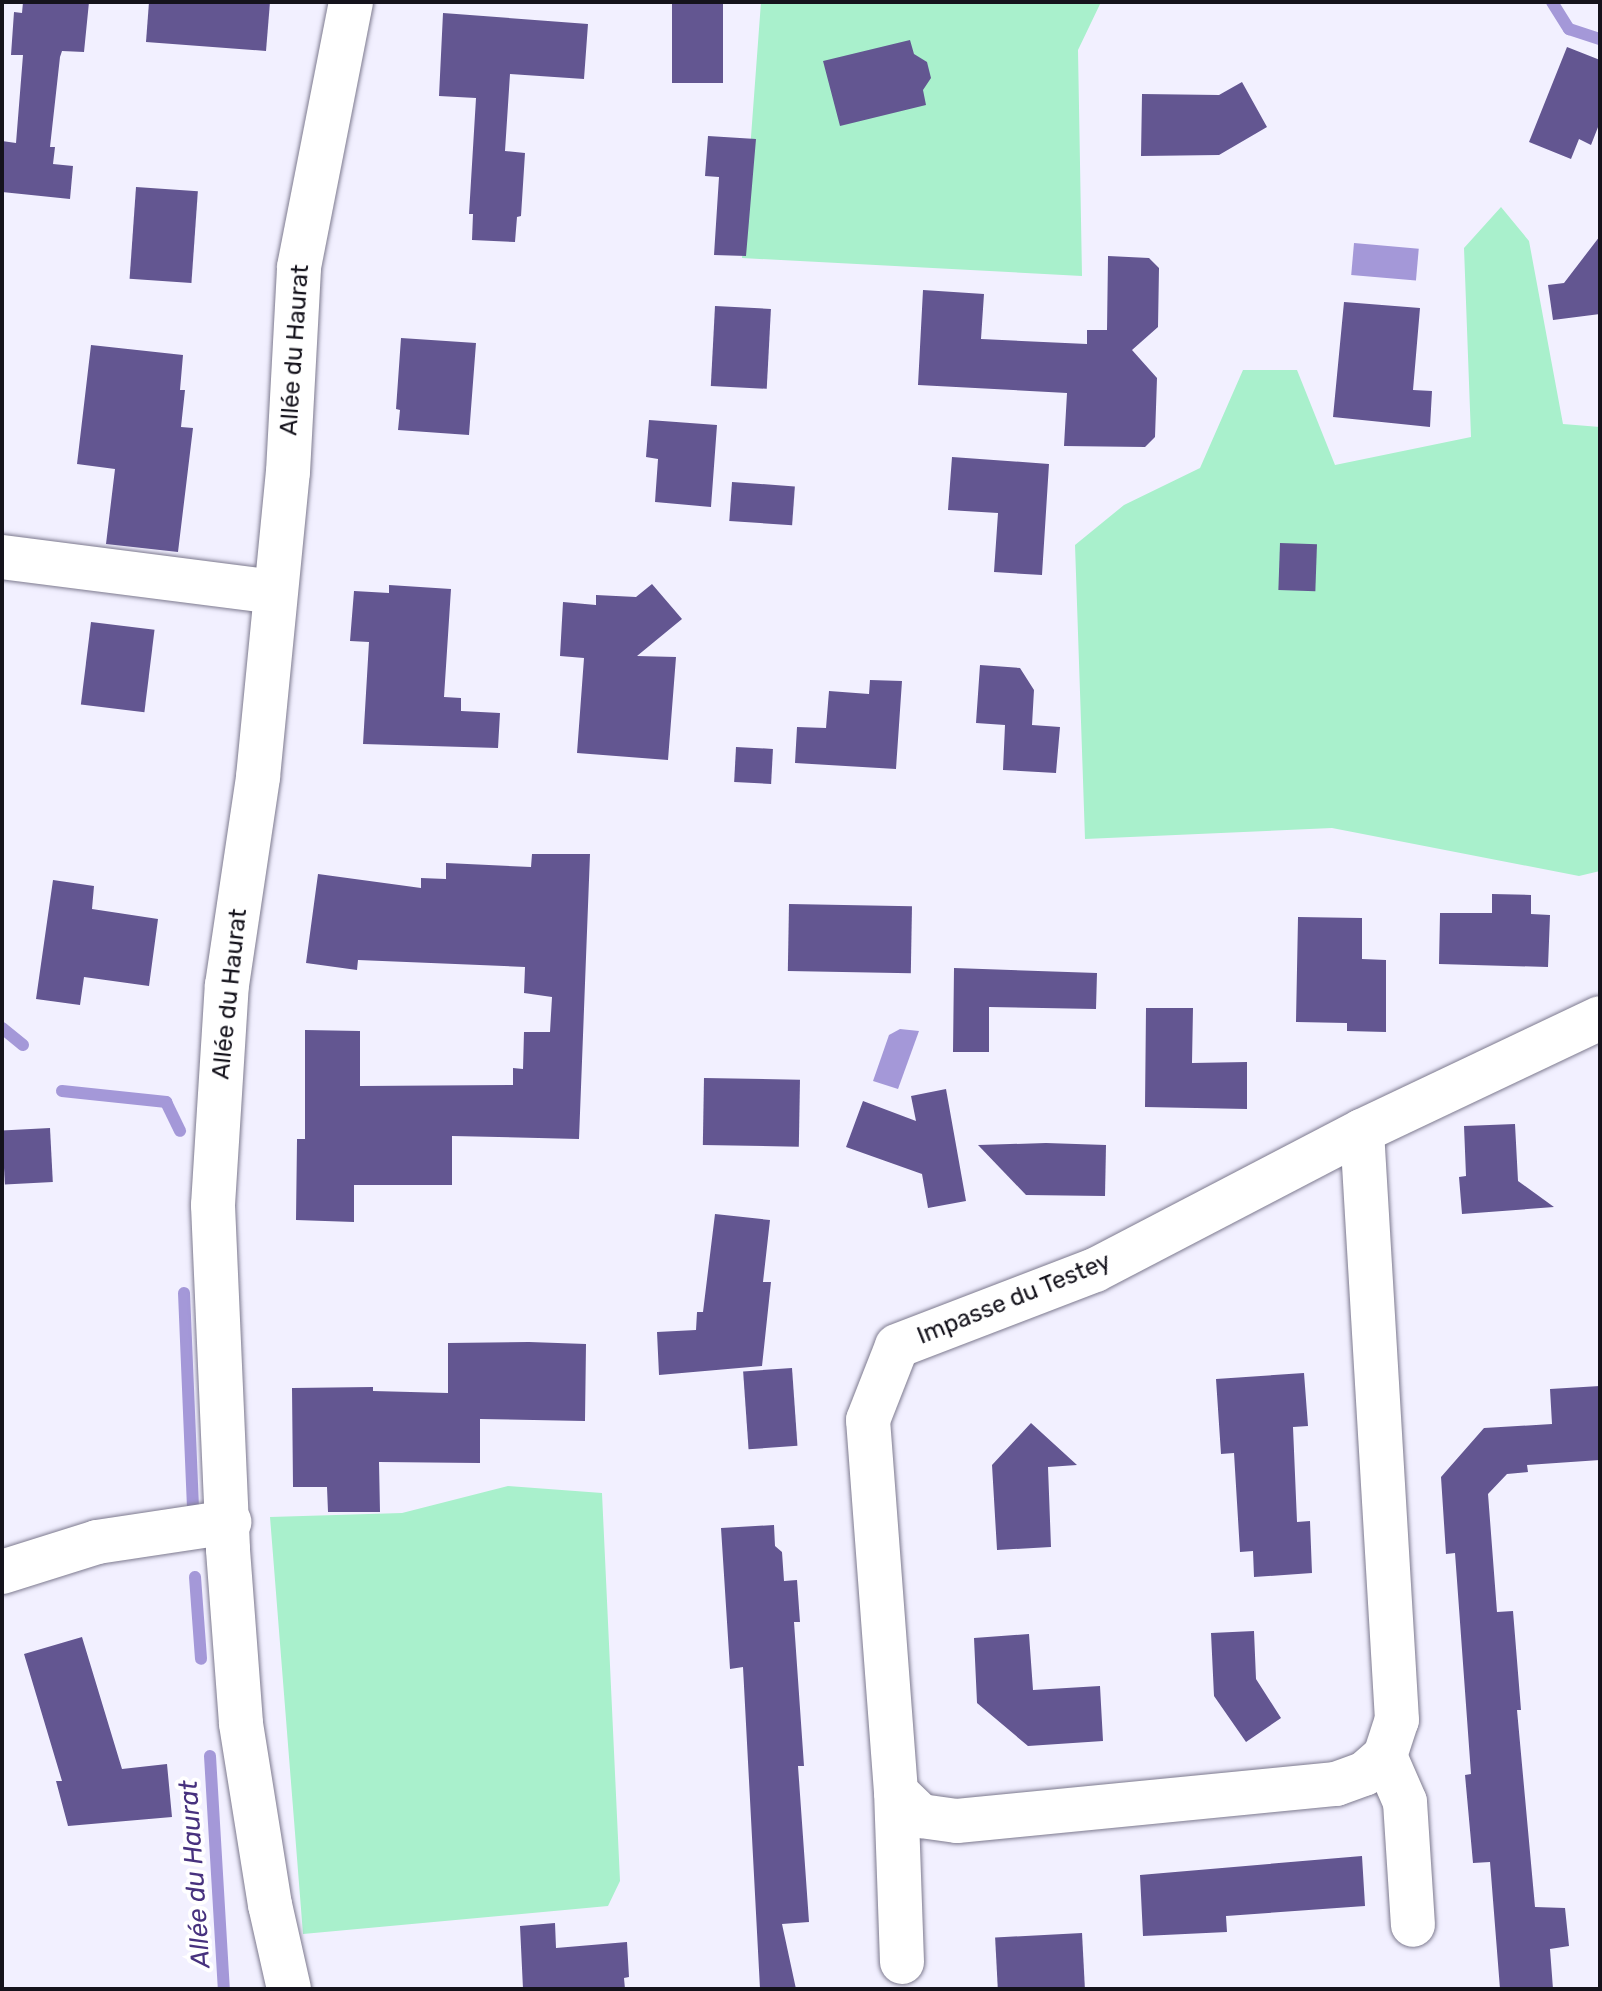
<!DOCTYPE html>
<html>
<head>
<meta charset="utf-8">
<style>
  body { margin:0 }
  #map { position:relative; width:1602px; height:1991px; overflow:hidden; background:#f2f0ff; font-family:Rubik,sans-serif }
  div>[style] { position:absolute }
  .green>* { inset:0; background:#a9f0cc }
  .water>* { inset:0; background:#a498d8; transform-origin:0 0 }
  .stream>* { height:12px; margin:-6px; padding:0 6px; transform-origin:6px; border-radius:6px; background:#a498d8 }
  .building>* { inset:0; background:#635691; transform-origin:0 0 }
  .roads { filter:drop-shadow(0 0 2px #7d7a8f) drop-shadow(0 0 2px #7d7a8f) }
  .street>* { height:44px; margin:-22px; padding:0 22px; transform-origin:22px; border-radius:22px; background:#fff }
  span { translate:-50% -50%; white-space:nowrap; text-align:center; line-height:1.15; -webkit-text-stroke:8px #fff; paint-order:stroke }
  .street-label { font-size:24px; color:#15131c }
  .water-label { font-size:26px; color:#47317e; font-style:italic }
  .frame { position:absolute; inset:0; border:4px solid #15131c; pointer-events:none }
</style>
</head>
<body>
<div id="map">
  <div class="green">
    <div style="clip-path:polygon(761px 2px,1101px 2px,1078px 50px,1082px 276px,742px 258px)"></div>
    <div style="clip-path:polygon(1501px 207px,1529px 241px,1563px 424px,1600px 427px,1600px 871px,1579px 876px,1332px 828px,1085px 839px,1075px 545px,1124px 505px,1200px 468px,1243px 370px,1297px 370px,1335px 465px,1471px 437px,1464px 248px)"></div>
    <div style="clip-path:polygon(508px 1486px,602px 1493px,620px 1881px,608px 1906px,303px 1934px,270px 1517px,402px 1513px)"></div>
  </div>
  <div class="water">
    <div style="left:1354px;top:243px;width:65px;height:32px;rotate:5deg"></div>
    <div style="clip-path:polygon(900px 1029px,919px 1031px,898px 1089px,873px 1081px,889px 1035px)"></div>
  </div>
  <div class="stream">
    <div style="left:1552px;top:2px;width:32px;rotate:58deg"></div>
    <div style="left:1569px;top:29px;width:33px;rotate:18deg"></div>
    <div style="left:2px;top:1028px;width:27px;rotate:39deg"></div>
    <div style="left:62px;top:1091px;width:105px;rotate:6deg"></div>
    <div style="left:166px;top:1102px;width:32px;rotate:64deg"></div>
    <div style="left:184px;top:1293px;width:213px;rotate:87.6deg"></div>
    <div style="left:195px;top:1577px;width:82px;rotate:85.8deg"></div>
    <div style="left:210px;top:1756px;width:233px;rotate:86.6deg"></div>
  </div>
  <div class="building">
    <div style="clip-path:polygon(23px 2px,89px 2px,84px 52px,62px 51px,60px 57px,50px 147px,55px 147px,53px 164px,73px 166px,70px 199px,2px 192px,2px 141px,16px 143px,23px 55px,11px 55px,14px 12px,22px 13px)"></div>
    <div style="clip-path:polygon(149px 2px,270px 2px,266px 51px,146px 42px)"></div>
    <div style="left:672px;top:2px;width:51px;height:81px"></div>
    <div style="clip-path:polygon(443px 13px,588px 24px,584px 79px,510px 74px,505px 151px,525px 153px,521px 216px,517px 217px,515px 242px,472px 240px,473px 214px,469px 214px,476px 98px,439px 96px)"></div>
    <div style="clip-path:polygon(910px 40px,914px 54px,927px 62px,931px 78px,923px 90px,926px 105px,840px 126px,823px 61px)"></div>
    <div style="clip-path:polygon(1567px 47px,1600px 60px,1600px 122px,1591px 145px,1579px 139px,1571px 159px,1529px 142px)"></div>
    <div style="clip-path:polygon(1242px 82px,1267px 127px,1219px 155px,1141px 156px,1142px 94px,1219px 95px)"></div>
    <div style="clip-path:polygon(708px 136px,756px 139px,746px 256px,714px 255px,719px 177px,705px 176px)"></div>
    <div style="left:136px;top:187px;width:62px;height:92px;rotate:4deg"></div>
    <div style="clip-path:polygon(1600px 236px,1600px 314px,1553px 320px,1548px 285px,1564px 283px)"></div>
    <div style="clip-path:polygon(1108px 256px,1149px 258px,1159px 268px,1158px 327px,1132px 350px,1157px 378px,1155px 437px,1145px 447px,1064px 446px,1067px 393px,918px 385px,923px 290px,984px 294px,981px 339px,1087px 344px,1087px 330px,1107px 330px)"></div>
    <div style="clip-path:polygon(1344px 302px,1420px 308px,1413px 390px,1432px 391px,1430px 427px,1333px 417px)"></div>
    <div style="left:715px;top:306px;width:56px;height:80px;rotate:3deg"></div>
    <div style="clip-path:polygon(401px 338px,476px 343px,469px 435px,398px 430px,400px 410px,396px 409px)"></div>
    <div style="clip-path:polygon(91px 345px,183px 355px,180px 390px,185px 390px,181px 427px,193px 428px,178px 552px,106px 544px,115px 469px,77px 464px)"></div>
    <div style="clip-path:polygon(649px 420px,717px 425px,711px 507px,655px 502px,658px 459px,646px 457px)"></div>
    <div style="clip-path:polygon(952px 457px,1049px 464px,1042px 575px,994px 572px,998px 513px,948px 510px)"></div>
    <div style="left:732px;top:482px;width:63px;height:39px;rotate:4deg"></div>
    <div style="left:1280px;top:543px;width:37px;height:47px;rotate:2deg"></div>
    <div style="clip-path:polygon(652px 584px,682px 619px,637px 656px,676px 657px,668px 760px,577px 753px,584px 658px,560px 656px,563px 602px,596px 605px,596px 595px,636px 597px)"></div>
    <div style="clip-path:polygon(389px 585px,451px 589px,444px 697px,461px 698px,461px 711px,500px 713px,498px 748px,363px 744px,369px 642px,350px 641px,354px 591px,389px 593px)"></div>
    <div style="left:91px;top:622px;width:64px;height:83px;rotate:7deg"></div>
    <div style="clip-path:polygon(980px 665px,1020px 668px,1034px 690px,1032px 725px,1060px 727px,1056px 773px,1003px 770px,1005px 725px,976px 723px)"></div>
    <div style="clip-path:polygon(870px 680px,902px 681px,896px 769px,795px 763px,797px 727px,826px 728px,829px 691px,869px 694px)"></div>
    <div style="left:736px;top:747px;width:37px;height:35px;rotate:3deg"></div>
    <div style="clip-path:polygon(532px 854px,590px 854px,579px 1139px,452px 1136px,452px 1185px,354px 1185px,354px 1222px,296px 1220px,297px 1139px,305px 1139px,305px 1030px,360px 1031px,360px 1086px,513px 1085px,513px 1068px,523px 1069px,524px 1032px,550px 1032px,552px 997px,524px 993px,525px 967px,358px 960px,357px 970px,306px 963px,318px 874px,421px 888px,421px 878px,446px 879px,446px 863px,531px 867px)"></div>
    <div style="clip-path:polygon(53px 880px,94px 886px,92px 909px,158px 919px,149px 986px,84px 977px,80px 1005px,36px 999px)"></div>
    <div style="clip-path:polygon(1492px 894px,1531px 895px,1531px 914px,1550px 915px,1548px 967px,1439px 964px,1440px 913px,1492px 913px)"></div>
    <div style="left:789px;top:904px;width:123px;height:67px;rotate:1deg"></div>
    <div style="clip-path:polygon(1298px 917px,1362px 918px,1362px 959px,1386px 960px,1386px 1032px,1347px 1031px,1347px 1023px,1296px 1022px)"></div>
    <div style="clip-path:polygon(954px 968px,1097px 973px,1096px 1009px,989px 1007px,989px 1052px,953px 1052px)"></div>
    <div style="clip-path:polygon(1146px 1008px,1193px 1008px,1192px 1063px,1247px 1062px,1247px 1109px,1145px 1107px)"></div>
    <div style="left:704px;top:1078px;width:96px;height:67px;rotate:1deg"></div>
    <div style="clip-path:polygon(946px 1089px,966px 1201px,928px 1208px,922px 1174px,846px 1147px,863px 1101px,916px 1121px,911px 1096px)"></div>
    <div style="clip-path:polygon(1515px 1124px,1518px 1181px,1554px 1207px,1462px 1214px,1459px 1177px,1466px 1176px,1464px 1126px)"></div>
    <div style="left:50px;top:1128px;width:54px;height:48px;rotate:87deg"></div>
    <div style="clip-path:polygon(1046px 1143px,1106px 1145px,1105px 1196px,1026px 1195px,978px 1145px)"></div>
    <div style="clip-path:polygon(715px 1214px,770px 1220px,763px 1282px,771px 1282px,762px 1366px,659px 1375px,657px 1332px,696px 1330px,697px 1312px,703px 1312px)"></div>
    <div style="clip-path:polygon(529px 1342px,586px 1344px,585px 1421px,480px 1419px,480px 1463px,379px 1462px,380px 1512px,328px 1512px,327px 1487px,293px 1487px,292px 1388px,373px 1387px,373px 1391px,448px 1393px,448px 1343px)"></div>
    <div style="left:792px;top:1368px;width:78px;height:49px;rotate:86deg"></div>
    <div style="clip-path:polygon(1304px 1373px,1308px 1426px,1293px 1427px,1297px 1522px,1310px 1521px,1312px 1573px,1254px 1577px,1253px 1551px,1240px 1552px,1234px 1453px,1221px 1454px,1216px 1379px)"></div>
    <div style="clip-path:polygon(1600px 1386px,1600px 1460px,1527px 1465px,1528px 1472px,1507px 1474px,1488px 1494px,1497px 1612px,1513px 1611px,1521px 1710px,1517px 1710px,1535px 1907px,1565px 1908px,1569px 1946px,1550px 1949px,1553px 1989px,1500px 1989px,1490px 1862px,1473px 1863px,1465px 1775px,1471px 1774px,1455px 1553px,1446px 1554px,1441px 1477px,1484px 1428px,1552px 1424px,1550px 1389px)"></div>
    <div style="clip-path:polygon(1031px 1423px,1077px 1465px,1048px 1467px,1051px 1547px,997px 1550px,992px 1465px)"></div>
    <div style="clip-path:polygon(774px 1525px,775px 1546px,782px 1552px,784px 1581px,797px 1580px,800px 1622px,794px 1622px,804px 1766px,798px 1766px,809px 1922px,782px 1924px,796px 1989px,760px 1989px,743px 1667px,730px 1669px,721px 1528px)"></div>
    <div style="clip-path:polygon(1254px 1631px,1256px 1679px,1281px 1718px,1246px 1742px,1214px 1696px,1211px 1633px)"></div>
    <div style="clip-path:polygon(1029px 1634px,1033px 1690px,1100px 1686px,1103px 1741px,1028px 1746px,977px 1703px,974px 1638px)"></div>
    <div style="clip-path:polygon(82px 1637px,122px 1769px,167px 1764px,172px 1817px,68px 1826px,56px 1781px,62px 1781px,24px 1654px)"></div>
    <div style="clip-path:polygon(1362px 1856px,1365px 1906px,1226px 1916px,1227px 1932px,1143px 1936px,1140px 1875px)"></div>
    <div style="clip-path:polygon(555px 1923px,556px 1948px,627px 1942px,629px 1977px,624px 1978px,625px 1989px,523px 1989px,520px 1926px)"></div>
    <div style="left:1082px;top:1933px;width:56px;height:87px;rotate:87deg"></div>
  </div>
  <div class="roads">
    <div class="street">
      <div style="left:2px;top:557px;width:275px;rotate:7.3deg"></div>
      <div style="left:2px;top:1572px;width:100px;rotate:-17.5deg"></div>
      <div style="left:97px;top:1542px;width:134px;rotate:-8.6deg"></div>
      <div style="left:1385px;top:1756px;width:50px;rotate:66.5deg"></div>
      <div style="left:1405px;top:1802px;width:123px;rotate:86.3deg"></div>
      <div style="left:896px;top:1792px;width:35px;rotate:44deg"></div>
      <div style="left:921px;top:1816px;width:36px;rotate:8deg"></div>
      <div style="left:957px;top:1821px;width:381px;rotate:-5.6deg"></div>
      <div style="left:1336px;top:1784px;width:30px;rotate:-20deg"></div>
      <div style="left:1364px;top:1774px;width:28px;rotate:-41deg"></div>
      <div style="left:1385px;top:1756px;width:38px;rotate:-72deg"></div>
      <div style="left:1397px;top:1720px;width:590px;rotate:-93.4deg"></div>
      <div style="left:902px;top:1962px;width:170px;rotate:-92deg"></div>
      <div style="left:896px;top:1792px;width:373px;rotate:-94.3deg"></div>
      <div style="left:868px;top:1420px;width:79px;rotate:-68.6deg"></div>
      <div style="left:897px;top:1346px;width:212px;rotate:-21deg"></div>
      <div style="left:1095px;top:1270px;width:301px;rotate:-27.5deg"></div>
      <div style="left:1362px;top:1131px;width:263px;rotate:-25.4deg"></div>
      <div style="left:289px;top:1989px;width:86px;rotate:-102.7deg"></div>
      <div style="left:270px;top:1905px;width:184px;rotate:-99.1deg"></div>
      <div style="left:241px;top:1723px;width:174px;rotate:-94.3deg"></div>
      <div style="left:228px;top:1549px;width:344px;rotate:-92.5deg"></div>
      <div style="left:213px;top:1205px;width:220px;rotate:-86.4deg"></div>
      <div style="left:227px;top:985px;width:210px;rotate:-81.5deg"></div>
      <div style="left:258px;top:777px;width:306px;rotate:-84.4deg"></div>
      <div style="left:288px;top:472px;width:205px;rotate:-86.9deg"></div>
      <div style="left:299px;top:267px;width:270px;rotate:-78.9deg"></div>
    </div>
  </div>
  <div class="street-label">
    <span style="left:295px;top:350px;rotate:-86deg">Allée du Haurat</span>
    <span style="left:230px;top:994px;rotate:-84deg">Allée du Haurat</span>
    <span style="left:1014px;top:1299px;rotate:-22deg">Impasse du Testey</span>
  </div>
  <div class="water-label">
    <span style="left:195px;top:1874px;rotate:-94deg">Allée du Haurat</span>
  </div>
  <div class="frame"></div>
</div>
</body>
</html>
